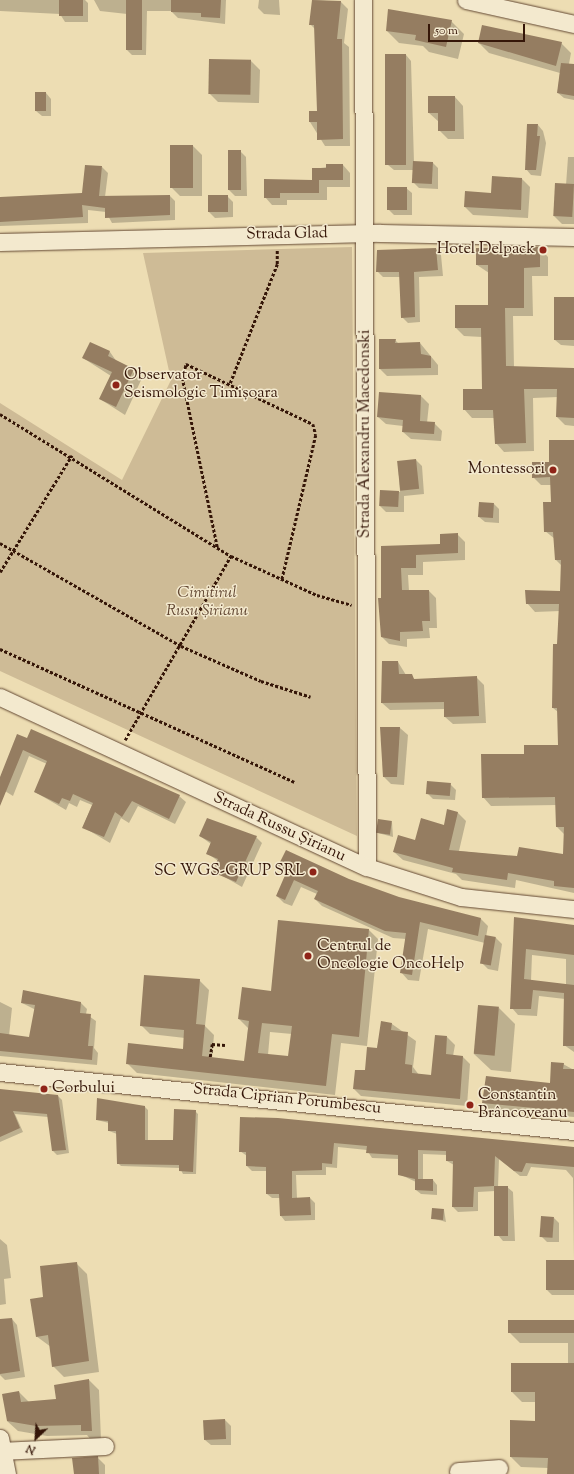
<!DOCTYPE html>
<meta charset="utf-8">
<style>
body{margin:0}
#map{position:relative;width:574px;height:1474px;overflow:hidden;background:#edddb3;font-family:"Sorts Mill Goudy",serif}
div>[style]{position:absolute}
.green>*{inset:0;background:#cebb96}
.shadow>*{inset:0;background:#0003}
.building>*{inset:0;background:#957d61;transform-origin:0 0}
.path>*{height:2.5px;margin-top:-1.25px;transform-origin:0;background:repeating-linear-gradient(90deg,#351608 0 3px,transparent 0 5px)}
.roads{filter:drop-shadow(0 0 1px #634833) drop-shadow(0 0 1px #634833)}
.minor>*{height:17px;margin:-8.5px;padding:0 8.5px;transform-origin:8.5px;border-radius:8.5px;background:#f3e9ce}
.dots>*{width:11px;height:11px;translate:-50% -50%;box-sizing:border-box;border:2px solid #f3e9ce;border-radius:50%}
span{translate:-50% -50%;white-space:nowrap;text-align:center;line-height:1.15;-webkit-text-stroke:3px #f3e9ce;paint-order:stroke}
.street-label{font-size:16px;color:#351608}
.poi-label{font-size:16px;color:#351608}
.right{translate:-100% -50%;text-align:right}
.left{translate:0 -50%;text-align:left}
.park-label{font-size:16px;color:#634833;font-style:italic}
.north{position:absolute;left:16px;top:1418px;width:40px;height:40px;-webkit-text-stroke:3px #f3e9ce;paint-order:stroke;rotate:205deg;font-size:11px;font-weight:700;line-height:16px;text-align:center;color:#351608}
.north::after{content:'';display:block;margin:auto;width:14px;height:18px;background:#351608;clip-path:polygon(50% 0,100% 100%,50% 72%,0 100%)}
.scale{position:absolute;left:428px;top:24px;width:97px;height:18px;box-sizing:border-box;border:2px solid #351608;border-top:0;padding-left:5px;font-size:12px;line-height:14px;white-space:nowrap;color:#351608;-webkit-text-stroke:3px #f3e9ce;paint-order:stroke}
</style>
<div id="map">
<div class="green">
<div style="clip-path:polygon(352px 247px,355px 606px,357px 836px,0 671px,0 403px,122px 480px,171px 380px,143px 253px)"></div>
</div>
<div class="shadow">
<div style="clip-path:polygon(0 0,85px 0,88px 3px,88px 22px,65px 22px,60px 14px,0 11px)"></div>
<div style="clip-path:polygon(94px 0,226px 0,225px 24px,178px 18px,171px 11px,147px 11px,146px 55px,132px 55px,126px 49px,127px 14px,100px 11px)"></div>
<div style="clip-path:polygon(259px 0,279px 0,280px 15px,264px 14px,258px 8px)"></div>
<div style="clip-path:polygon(313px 0,341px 2px,348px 9px,344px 43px,349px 47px,350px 146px,325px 146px,310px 122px,318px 112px,316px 30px,310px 24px)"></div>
<div style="clip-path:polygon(451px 21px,464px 34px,458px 59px,429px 52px,423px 46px,399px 43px,387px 31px)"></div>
<div style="clip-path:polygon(479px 43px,561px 43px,571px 53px,569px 64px,574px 65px,574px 100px,564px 98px,558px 93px,560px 73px,489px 53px)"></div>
<div style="clip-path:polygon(406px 55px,411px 61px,414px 162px,433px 163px,438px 168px,438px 189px,419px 188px,414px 183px,414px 170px,394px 170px,388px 165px)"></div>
<div style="clip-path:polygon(210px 60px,251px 61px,260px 70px,259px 103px,218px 102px,209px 93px)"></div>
<div style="clip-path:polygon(46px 93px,51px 99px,51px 116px,42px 116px,36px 111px)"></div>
<div style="clip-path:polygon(429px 97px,455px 97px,463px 106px,464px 139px,448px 139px,439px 130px,439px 122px,429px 113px)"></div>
<div style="clip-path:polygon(538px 125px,543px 131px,546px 143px,541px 176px,531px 175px,526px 169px)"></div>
<div style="clip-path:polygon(171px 146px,193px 146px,202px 155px,202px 196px,180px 196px,171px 187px)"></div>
<div style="clip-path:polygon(240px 151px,246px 157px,247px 196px,235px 196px,229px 190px)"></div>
<div style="clip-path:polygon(568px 157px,574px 157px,574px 224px,562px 224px,554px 216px,566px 185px)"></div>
<div style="clip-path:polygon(343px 165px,350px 173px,350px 187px,327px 187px,327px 200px,287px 200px,287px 205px,272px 205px,265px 197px,313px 181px,313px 169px)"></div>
<div style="clip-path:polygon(102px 167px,108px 173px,105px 197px,170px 196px,175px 201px,175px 220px,112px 223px,106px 212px,88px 210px,88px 223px,0 226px,0 199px,83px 194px)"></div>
<div style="clip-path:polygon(493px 177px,522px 179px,530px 187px,528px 218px,473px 215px,465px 207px,492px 194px)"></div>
<div style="clip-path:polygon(406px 188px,412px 193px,412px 215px,394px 215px,388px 209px)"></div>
<div style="clip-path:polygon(227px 196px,233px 202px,233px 217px,215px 218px,209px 212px)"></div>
<div style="clip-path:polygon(540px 248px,548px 257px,548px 276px,532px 276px,533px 316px,513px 316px,514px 367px,574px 369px,574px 426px,565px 425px,557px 417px,558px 397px,533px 398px,534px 451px,504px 452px,496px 443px,495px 418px,472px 418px,464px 409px,483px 390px,482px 337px,464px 336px,456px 328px,489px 306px,489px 273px,477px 265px)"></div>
<div style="clip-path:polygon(436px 249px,441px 255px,443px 276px,419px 277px,420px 322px,408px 323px,402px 317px,400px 277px,383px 277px,377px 271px)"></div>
<div style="clip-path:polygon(574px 298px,574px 346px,561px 345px,555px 340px)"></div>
<div style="clip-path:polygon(395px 340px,399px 344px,420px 343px,438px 365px,438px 375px,387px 376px,380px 369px)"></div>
<div style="clip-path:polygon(110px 352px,117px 362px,142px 378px,125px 415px,100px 399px,111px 376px,83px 358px)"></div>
<div style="clip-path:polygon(380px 393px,421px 396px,429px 404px,427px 423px,434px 423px,442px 431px,441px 441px,411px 439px,403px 432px,403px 426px,386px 424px,378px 417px)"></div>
<div style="clip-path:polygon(574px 441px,574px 893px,516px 880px,515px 888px,462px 880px,456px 874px,403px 860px,394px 852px,444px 826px,448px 811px,458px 813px,466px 821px,459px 851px,518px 857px,564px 855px,564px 834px,557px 827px,557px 805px,491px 806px,483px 797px,525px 755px,559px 746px,558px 712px,553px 708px,560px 611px,535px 612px,527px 603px,561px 592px,561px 565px,556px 560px,555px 539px,545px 531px,552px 503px,552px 485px,541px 485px,533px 477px)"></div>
<div style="clip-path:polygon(416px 460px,422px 466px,424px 494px,404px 496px,404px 512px,386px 512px,380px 506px,381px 491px,400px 492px,398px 462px)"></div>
<div style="clip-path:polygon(494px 504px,499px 509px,499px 523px,485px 522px,479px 517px)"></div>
<div style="clip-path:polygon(457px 534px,465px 542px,465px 560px,423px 562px,423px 575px,408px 575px,409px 591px,429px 591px,436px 598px,437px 628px,429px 628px,430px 638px,407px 639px,407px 647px,389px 644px,382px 637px,382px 547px,441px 545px)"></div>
<div style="clip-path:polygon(398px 662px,406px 675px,417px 680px,476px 677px,484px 685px,486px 723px,453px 724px,445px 717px,445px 709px,390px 710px,382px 703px)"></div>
<div style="clip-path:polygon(381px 728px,400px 728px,408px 735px,404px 785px,391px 784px,384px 777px)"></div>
<div style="clip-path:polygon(17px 736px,179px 796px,186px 802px,175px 824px,138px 806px,129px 823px,121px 818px,110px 843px,83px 827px,92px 805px,80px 800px,77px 807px,69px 803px,66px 810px,35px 792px,47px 764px,29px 756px,13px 796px,0 788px)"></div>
<div style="clip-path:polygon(450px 784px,456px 790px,455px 800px,433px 799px,427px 793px)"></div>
<div style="clip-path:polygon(392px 822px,393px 837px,378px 833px)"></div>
<div style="clip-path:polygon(200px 836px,256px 837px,262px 843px,242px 887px,214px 871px,218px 861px,207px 853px,211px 844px)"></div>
<div style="clip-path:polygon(278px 868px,349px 880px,399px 898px,481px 919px,488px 926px,486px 937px,496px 938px,502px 944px,498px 971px,488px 969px,482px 963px,485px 943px,428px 929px,419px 981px,408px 980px,401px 972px,406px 939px,393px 938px,322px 906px,315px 899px,317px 894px,301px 887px,292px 906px,284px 903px,277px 896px,286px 876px)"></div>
<div style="clip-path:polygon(evenodd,515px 918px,574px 926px,574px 1052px,564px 1045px,565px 999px,539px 996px,537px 1016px,518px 1015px,512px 1008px,515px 918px,532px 955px,566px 959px,566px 985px,531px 981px,532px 955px)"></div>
<div style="clip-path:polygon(evenodd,279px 921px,369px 930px,378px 939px,367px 1046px,341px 1043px,335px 1095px,137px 1073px,127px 1063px,184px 1050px,185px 1038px,150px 1034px,141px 1025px,199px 980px,209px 990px,205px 1026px,214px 1035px,212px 1058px,245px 1062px,248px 1028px,239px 1019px,272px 992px,279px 921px,270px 1032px,292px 1034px,289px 1057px,268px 1055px,270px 1032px)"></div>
<div style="clip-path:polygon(0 969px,0 1002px,12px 1008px,9px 1036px,30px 1039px,36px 1010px,22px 1003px,24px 991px,81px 1003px,87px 1009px,86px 1014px,96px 1021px,94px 1048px,98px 1053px,97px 1065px,0 1056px)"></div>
<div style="clip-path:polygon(499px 1008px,515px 1024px,511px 1072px,491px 1070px,474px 1054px)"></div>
<div style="clip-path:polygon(382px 1022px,392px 1024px,416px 1041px,413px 1067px,419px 1075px,432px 1076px,447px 1037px,455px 1045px,453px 1056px,463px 1057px,470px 1064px,467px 1106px,361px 1096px,354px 1089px,377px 1049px)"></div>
<div style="clip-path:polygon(563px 1064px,574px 1070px,574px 1117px,490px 1110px,483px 1103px,487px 1077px,551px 1084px)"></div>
<div style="clip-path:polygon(0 1091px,58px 1096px,62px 1100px,69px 1153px,57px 1155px,53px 1151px,48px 1117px,15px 1114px,23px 1132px,0 1142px)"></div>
<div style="clip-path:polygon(145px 1107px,148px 1110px,148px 1141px,174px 1141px,195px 1111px,198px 1114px,196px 1174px,183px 1174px,180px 1168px,121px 1166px,118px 1163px,117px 1134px,109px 1131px,109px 1123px,97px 1120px)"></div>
<div style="clip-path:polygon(241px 1118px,574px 1148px,574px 1295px,552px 1295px,547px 1290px,574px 1261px,573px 1178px,566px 1170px,531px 1167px,527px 1176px,520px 1176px,499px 1159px,498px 1187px,507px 1187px,513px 1192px,515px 1241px,503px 1241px,498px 1235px,495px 1191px,478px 1192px,478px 1211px,458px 1212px,453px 1207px,454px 1165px,447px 1161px,447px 1155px,423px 1154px,423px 1180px,433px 1180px,437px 1185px,437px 1195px,421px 1194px,416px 1190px,416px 1182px,399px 1174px,399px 1159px,372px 1158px,367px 1150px,338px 1147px,337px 1168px,326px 1167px,326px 1175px,296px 1175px,297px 1198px,310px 1198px,315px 1203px,315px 1220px,285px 1221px,281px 1216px,280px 1198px,272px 1198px,267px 1194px,267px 1171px,252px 1171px,247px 1166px,247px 1156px,240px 1151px)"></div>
<div style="clip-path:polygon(444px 1210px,446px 1222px,432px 1218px)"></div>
<div style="clip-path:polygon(554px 1218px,559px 1223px,559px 1242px,547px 1242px,541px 1236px)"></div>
<div style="clip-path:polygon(0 1239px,7px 1245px,11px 1278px,4px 1279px,6px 1304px,0 1305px)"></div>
<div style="clip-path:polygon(76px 1263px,87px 1274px,99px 1372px,64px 1377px,53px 1366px,51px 1347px,36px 1336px,45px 1298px)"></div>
<div style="clip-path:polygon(12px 1319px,17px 1325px,25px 1377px,5px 1380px,0 1375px,0 1320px)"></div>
<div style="clip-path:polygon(574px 1321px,574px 1474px,548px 1474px,548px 1468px,521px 1467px,511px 1457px,536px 1423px,536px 1402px,522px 1402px,512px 1392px,568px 1364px,568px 1343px,520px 1343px,510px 1333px)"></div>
<div style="clip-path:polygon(89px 1380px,99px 1390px,101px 1440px,92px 1441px,87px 1435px,47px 1436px,18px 1431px,7px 1421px,19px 1392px,29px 1402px,57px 1400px)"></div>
<div style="clip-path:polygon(225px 1420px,231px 1426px,231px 1445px,211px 1445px,205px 1440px)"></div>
<div style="clip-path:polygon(97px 1457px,105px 1465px,105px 1474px,75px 1474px)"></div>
</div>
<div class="building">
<div style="left:59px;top:0;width:24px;height:16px"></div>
<div style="left:126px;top:0;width:16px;height:50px"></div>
<div style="clip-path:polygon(171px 0,221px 0,220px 18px,201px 17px,201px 13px,171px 12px)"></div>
<div style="clip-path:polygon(312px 0,341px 1px,337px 39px,342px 39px,343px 139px,317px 140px,317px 122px,309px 122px,309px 111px,317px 111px,314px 25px,309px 25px)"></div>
<div style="clip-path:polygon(388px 9px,452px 20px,446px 47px,415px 40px,416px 35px,386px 31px)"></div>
<div style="clip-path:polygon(482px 25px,562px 42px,556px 66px,478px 43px)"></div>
<div style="left:385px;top:54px;width:21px;height:111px"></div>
<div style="left:209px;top:59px;width:42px;height:35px;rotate:1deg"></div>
<div style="clip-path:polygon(561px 63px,574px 64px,574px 96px,557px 93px)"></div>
<div style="left:35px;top:92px;width:11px;height:19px"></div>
<div style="clip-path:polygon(428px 96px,455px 96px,455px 131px,438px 131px,438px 113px,428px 113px)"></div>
<div style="clip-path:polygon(527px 124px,538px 124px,537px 136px,540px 136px,536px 170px,525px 170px)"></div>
<div style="left:170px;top:145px;width:23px;height:43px"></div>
<div style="left:241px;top:150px;width:40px;height:13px;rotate:90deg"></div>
<div style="left:413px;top:161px;width:20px;height:22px;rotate:3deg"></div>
<div style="clip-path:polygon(326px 164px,343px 164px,343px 180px,319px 180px,319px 193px,280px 193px,280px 198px,264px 198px,264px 179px,312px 180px,312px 168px,326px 168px)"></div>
<div style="clip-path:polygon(85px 165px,102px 166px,99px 196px,170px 195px,170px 215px,105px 218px,105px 208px,82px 205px,83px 217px,0 222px,0 197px,82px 193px)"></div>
<div style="clip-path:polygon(492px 176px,522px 178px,521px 210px,464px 207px,465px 191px,491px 193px)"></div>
<div style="left:555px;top:183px;width:19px;height:33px;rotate:3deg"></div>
<div style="left:387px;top:187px;width:20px;height:23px"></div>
<div style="left:228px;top:195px;width:17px;height:20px;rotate:90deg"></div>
<div style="clip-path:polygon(540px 247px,540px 267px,524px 268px,524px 308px,505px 308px,506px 366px,574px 368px,574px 418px,556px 417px,557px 389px,524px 389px,526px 443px,495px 444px,493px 410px,463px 410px,463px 389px,482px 389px,481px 328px,455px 328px,455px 305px,488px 305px,488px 265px,476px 265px,476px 248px)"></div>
<div style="clip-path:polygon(436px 248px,438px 270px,414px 272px,415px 317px,401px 318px,399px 272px,376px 272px,377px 250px)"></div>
<div style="left:554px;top:297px;width:20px;height:43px"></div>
<div style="clip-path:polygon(379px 339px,396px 339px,395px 343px,420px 342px,421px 354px,431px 356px,431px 368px,379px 369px)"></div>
<div style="clip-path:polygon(90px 342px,110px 351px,108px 356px,134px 369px,116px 407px,99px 399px,112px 372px,82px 358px)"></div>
<div style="clip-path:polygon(379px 392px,421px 395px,420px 421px,435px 422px,434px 434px,402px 432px,403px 420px,377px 417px)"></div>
<div style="clip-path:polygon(549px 440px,574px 440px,574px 888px,554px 886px,554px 881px,508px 873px,507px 880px,452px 872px,453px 868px,393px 852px,398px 835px,415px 840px,421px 818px,444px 825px,447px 809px,458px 812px,449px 850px,517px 856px,519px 847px,563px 854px,564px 827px,556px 827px,555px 797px,482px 798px,481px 754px,524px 754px,524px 745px,558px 745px,557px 708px,552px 708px,553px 644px,557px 644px,559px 604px,526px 604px,525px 590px,560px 591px,561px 560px,555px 560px,553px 532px,544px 532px,543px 502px,551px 502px,550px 477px,532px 478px,532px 462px,549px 462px)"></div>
<div style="left:416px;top:459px;width:30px;height:19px;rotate:84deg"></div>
<div style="left:380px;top:490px;width:19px;height:16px;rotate:3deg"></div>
<div style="left:479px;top:502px;width:15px;height:15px;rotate:4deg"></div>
<div style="clip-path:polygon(458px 533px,458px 553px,416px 555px,416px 568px,401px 568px,402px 590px,429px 590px,430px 621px,422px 621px,423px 631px,400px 632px,400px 641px,381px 637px,378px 598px,381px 598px,381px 546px,440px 544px,440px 534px)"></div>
<div style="clip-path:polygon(382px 661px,398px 661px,399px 674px,412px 674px,414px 679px,477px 676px,479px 716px,444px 717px,444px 702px,381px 703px)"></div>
<div style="clip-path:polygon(380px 727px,400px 727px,397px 777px,383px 777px)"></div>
<div style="clip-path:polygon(31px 729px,180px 795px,169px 819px,132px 801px,122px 817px,115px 812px,104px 837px,82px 828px,93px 803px,73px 794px,70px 801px,62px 798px,59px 804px,34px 792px,47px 761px,23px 750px,0 806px,0 777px,17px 734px,27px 738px)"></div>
<div style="left:427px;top:781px;width:24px;height:13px;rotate:5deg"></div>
<div style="clip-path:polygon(207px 818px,257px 836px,236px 882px,212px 872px,218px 859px,206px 854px,211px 842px,199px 836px)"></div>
<div style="left:378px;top:819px;width:14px;height:14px;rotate:8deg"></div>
<div style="clip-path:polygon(286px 850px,349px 879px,399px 897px,481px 918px,478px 936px,420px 922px,412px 975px,400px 973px,406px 933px,385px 931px,314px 899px,318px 891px,294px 880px,285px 900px,276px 896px,286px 873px,277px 868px)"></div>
<div style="clip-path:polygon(514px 917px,574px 925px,574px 955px,526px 949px,524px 979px,574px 985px,574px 1046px,563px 1046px,564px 993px,533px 990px,531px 1009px,510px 1009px)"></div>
<div style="clip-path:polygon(evenodd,278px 920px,369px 929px,359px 1037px,332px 1034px,326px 1086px,126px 1064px,128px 1043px,183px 1049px,184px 1030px,140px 1026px,144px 975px,200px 979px,196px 1024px,205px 1025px,202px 1056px,244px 1061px,249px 1021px,238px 1019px,242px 987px,271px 991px,278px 920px,262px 1023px,292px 1026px,288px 1056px,258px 1053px,262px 1023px)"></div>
<div style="left:485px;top:935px;width:11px;height:29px;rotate:10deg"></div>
<div style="clip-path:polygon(23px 990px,81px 1002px,80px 1013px,91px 1014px,88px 1046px,93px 1046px,92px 1060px,0 1051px,0 1033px,29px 1037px,35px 1005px,21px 1003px)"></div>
<div style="left:478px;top:1005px;width:21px;height:49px;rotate:5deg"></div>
<div style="clip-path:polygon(381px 1021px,392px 1023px,391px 1030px,408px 1032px,405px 1064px,412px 1065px,412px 1073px,431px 1075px,435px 1035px,447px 1036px,446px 1054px,463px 1056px,460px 1099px,353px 1089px,355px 1070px,365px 1070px,367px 1047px,377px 1048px)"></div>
<div style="clip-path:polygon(551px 1062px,564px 1063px,563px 1069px,574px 1069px,574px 1112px,482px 1103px,486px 1076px,550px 1083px)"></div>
<div style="clip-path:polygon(0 1089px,58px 1095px,66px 1150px,52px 1151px,47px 1114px,13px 1111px,20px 1128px,0 1137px)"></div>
<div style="clip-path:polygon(97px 1098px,145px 1106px,145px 1140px,173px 1140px,174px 1109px,196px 1110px,193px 1172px,179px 1171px,179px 1165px,117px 1164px,116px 1131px,108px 1131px,108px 1121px,96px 1120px)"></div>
<div style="clip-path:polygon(240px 1117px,278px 1118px,574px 1147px,574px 1167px,526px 1163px,522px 1172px,514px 1171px,495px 1156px,494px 1186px,474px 1187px,473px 1207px,452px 1207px,453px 1161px,446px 1161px,446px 1151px,418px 1150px,418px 1179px,433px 1179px,433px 1191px,415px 1190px,415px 1179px,398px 1175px,398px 1155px,366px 1153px,367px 1146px,334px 1143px,332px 1164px,322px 1163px,322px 1170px,292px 1171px,292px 1198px,310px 1197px,311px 1215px,280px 1216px,279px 1194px,266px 1194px,266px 1167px,246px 1166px,246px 1152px,239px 1152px)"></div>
<div style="left:494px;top:1186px;width:14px;height:50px"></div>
<div style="left:432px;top:1208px;width:12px;height:11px;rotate:5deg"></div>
<div style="left:541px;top:1216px;width:13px;height:21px;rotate:4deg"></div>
<div style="left:574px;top:1260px;width:30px;height:28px;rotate:90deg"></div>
<div style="clip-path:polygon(77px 1262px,89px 1361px,52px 1367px,48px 1335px,36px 1337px,30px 1299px,43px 1297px,40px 1266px)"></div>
<div style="clip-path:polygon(12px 1318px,20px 1371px,0 1374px,0 1319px)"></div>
<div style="left:508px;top:1320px;width:66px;height:13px"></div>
<div style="clip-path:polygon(511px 1363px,574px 1363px,574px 1474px,547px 1474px,548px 1458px,510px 1457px,510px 1420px,535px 1421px,535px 1392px,511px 1392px)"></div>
<div style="clip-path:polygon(89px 1379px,92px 1431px,81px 1431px,81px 1425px,36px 1426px,7px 1421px,2px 1394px,19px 1391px,21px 1402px,56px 1399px,54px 1385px)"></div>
<div style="left:225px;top:1419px;width:20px;height:22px;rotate:87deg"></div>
<div style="clip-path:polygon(98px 1456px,99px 1474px,74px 1474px,72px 1458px)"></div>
</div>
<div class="path">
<div style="left:230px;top:383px;width:128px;rotate:-68.4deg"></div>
<div style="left:277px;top:264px;width:14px;rotate:-90deg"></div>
<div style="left:0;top:414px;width:271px;rotate:31.6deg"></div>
<div style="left:231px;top:556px;width:94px;rotate:24.4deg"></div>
<div style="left:317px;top:595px;width:36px;rotate:16deg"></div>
<div style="left:0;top:543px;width:208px;rotate:29.6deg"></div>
<div style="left:181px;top:646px;width:87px;rotate:23.6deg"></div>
<div style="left:261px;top:681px;width:52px;rotate:17.7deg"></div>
<div style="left:217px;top:547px;width:173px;rotate:-101.7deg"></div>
<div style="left:182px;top:378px;width:15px;rotate:-74deg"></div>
<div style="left:186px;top:364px;width:140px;rotate:25.3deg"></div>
<div style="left:313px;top:424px;width:11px;rotate:75deg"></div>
<div style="left:316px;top:435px;width:149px;rotate:103.2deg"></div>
<div style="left:0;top:572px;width:137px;rotate:-58.4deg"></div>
<div style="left:0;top:649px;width:323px;rotate:24.3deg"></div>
<div style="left:125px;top:740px;width:212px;rotate:-60.1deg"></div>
<div style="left:210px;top:1057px;width:13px;rotate:-81deg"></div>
<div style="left:212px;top:1044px;width:13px;rotate:4deg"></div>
</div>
<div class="roads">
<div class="minor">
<div style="left:363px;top:0;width:867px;rotate:89.74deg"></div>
<div style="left:466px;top:0;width:111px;rotate:12.5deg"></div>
<div style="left:0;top:242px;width:380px;rotate:-1.4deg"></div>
<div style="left:380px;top:233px;width:194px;rotate:1.2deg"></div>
<div style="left:0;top:697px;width:404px;rotate:24.9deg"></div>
<div style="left:367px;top:867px;width:99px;rotate:17.7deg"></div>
<div style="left:461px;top:897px;width:114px;rotate:6.1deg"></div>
<div style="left:0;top:1072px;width:577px;rotate:5.87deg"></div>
<div style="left:0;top:1438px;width:37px;rotate:79deg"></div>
<div style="left:0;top:1451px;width:105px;rotate:-2.7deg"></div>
<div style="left:458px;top:1471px;width:41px;rotate:-4.2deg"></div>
</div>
</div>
<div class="dots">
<div style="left:543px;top:250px;background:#8f2418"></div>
<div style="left:116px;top:385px;background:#8f2418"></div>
<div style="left:553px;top:470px;background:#8f2418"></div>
<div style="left:313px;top:872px;background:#8f2418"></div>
<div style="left:308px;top:956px;background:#8f2418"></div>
<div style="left:44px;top:1089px;background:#8f2418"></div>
<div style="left:470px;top:1105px;background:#8f2418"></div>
</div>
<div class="street-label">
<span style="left:287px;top:235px;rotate:-1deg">Strada Glad</span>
<span style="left:366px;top:434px;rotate:-90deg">Strada Alexandru Macedonski</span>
<span style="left:279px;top:828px;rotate:25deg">Strada Russu Șirianu</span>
<span style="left:287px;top:1100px;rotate:6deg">Strada Ciprian Porumbescu</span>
</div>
<div class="poi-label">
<span class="right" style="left:535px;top:250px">Hotel Delpack</span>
<span class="left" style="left:124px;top:385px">Observator<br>Seismologic Timișoara</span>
<span class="right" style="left:545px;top:470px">Montessori</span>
<span class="right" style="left:305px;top:872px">SC WGS-GRUP SRL</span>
<span class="left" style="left:317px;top:956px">Centrul de<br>Oncologie OncoHelp</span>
<span class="left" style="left:52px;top:1089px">Corbului</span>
<span class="left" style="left:478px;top:1105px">Constantin<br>Brâncoveanu</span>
</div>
<div class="park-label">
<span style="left:207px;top:603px">Cimitirul<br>Rusu Șirianu</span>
</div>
<div class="north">N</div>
<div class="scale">50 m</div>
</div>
